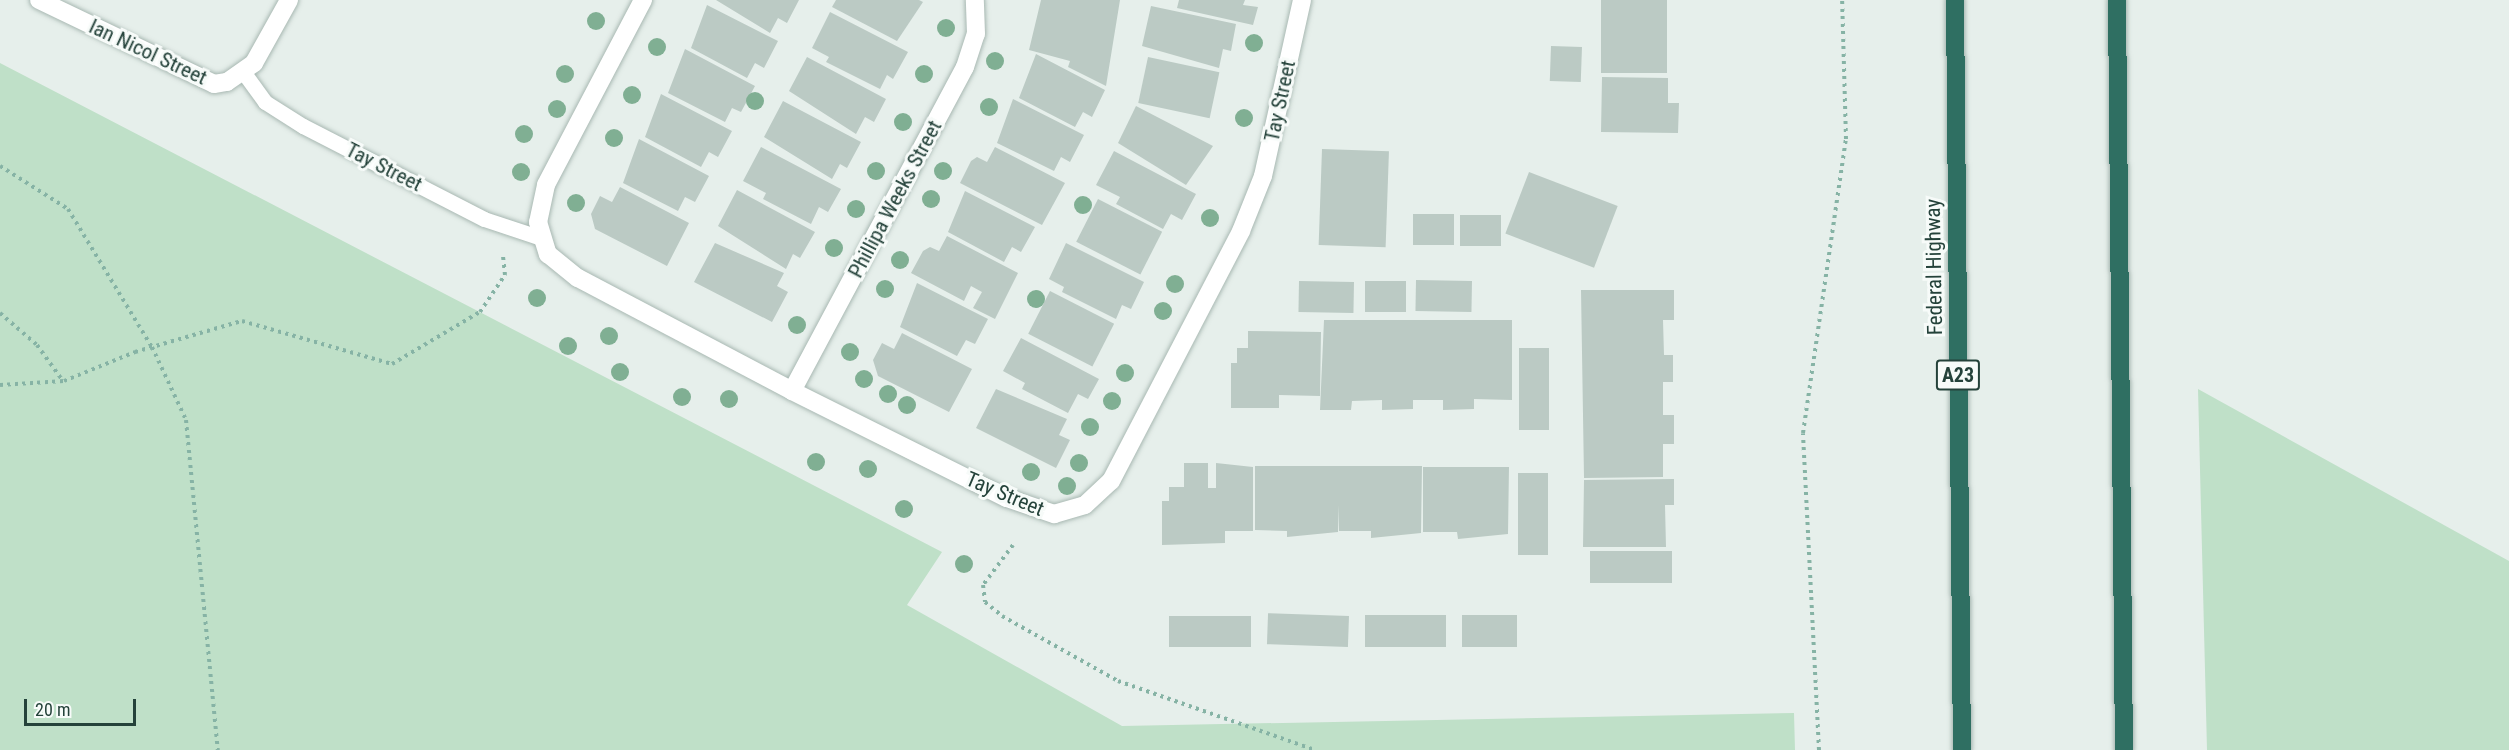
<!DOCTYPE html>
<style>
body{margin:0}
#map{position:relative;width:2509px;height:750px;overflow:hidden;background:#e6efeb;font-family:"Roboto Condensed",sans-serif}
div>[style]{position:absolute}
.green>*{inset:0;background:#bfe0c8}
.building>*{inset:0;background:#bbcac4;transform-origin:0 0}
.path>*{height:4px;margin-top:-2px;transform-origin:0;background:repeating-linear-gradient(90deg,#86b3a5 0 3px,transparent 0 7.5px)}
.roads{filter:drop-shadow(0 0 2px #a8b8b2) drop-shadow(0 0 2px #a8b8b2)}
.lane>*{height:15px;margin:-7.5px;padding:0 7.5px;transform-origin:7.5px;border-radius:7.5px;background:#fff}
.street>*{height:18px;margin:-9px;padding:0 9px;transform-origin:9px;border-radius:9px;background:#fff}
.highway>*{height:18px;margin:-9px;padding:0 9px;transform-origin:9px;border-radius:9px;background:#2f6f62}
.trees>*{width:18px;height:18px;margin:-9px;border-radius:50%;background:#80af93}
span{translate:-50% -50%;white-space:nowrap;text-align:center;line-height:1.15;-webkit-text-stroke:6px #f7fbf9;paint-order:stroke}
.shield-label span{padding:2px 4px;background:#f7fbf9;border:2px solid;border-radius:4px;-webkit-text-stroke-width:0}
.shield-label{font-size:20px;color:#24423a;font-weight:700}
.street-label{font-size:21px;color:#24423a}
.scale{position:absolute;left:24px;top:699px;width:112px;height:27px;box-sizing:border-box;border:3px solid #24423a;border-top:0;padding-left:8px;font-size:18px;line-height:21px;white-space:nowrap;color:#24423a;-webkit-text-stroke:4px #f7fbf9;paint-order:stroke}
</style>
<div id="map">
<div class="green">
<div style="clip-path:polygon(0 63px,942px 552px,907px 605px,1122px 726px,1794px 713px,1795px 750px,0 750px)"></div>
<div style="clip-path:polygon(2198px 389px,2509px 561px,2509px 750px,2207px 750px)"></div>
</div>
<div class="building">
<div style="clip-path:polygon(716px 0,799px 0,787px 23px,778px 18px,770px 33px)"></div>
<div style="clip-path:polygon(836px 0,919px 0,923px 2px,897px 41px,832px 7px)"></div>
<div style="clip-path:polygon(1041px 0,1120px 0,1106px 86px,1068px 67px,1070px 61px,1029px 50px)"></div>
<div style="clip-path:polygon(1179px 0,1245px 0,1243px 5px,1258px 7px,1253px 25px,1177px 8px)"></div>
<div style="left:1601px;top:0;width:66px;height:73px"></div>
<div style="clip-path:polygon(707px 5px,778px 41px,764px 68px,755px 63px,747px 78px,691px 48px)"></div>
<div style="clip-path:polygon(1151px 6px,1236px 24px,1231px 51px,1223px 49px,1219px 68px,1142px 46px)"></div>
<div style="clip-path:polygon(830px 12px,908px 52px,893px 79px,887px 75px,880px 89px,826px 62px,829px 57px,812px 48px)"></div>
<div style="left:1551px;top:46px;width:31px;height:35px;rotate:2deg"></div>
<div style="clip-path:polygon(685px 49px,755px 86px,741px 112px,732px 108px,725px 122px,668px 93px)"></div>
<div style="clip-path:polygon(1036px 54px,1105px 90px,1092px 117px,1083px 112px,1075px 127px,1019px 98px)"></div>
<div style="clip-path:polygon(807px 57px,886px 99px,874px 122px,865px 117px,856px 134px,789px 91px)"></div>
<div style="left:1148px;top:57px;width:73px;height:47px;rotate:12deg"></div>
<div style="clip-path:polygon(1602px 77px,1668px 78px,1668px 103px,1679px 103px,1678px 133px,1601px 132px)"></div>
<div style="clip-path:polygon(661px 94px,732px 131px,718px 157px,709px 152px,701px 167px,645px 137px)"></div>
<div style="clip-path:polygon(1013px 99px,1084px 135px,1070px 162px,1061px 157px,1054px 171px,997px 143px)"></div>
<div style="clip-path:polygon(783px 101px,861px 142px,847px 168px,840px 164px,832px 179px,764px 137px)"></div>
<div style="clip-path:polygon(1136px 106px,1213px 146px,1186px 185px,1118px 143px)"></div>
<div style="clip-path:polygon(639px 139px,709px 176px,695px 202px,685px 197px,678px 211px,623px 183px)"></div>
<div style="clip-path:polygon(761px 147px,841px 189px,828px 212px,819px 207px,811px 224px,763px 199px,766px 193px,743px 181px)"></div>
<div style="clip-path:polygon(995px 147px,1065px 183px,1042px 225px,960px 183px,971px 161px,977px 157px,987px 162px)"></div>
<div style="left:1322px;top:149px;width:67px;height:96px;rotate:2deg"></div>
<div style="clip-path:polygon(1114px 151px,1196px 194px,1182px 220px,1171px 214px,1163px 229px,1116px 204px,1120px 197px,1096px 185px)"></div>
<div style="left:1529px;top:172px;width:95px;height:66px;rotate:21deg"></div>
<div style="clip-path:polygon(620px 187px,689px 223px,667px 266px,595px 229px,591px 214px,600px 196px,612px 202px)"></div>
<div style="clip-path:polygon(737px 190px,815px 232px,800px 258px,793px 254px,786px 269px,718px 226px)"></div>
<div style="clip-path:polygon(965px 191px,1035px 227px,1021px 252px,1012px 247px,1004px 262px,948px 232px)"></div>
<div style="left:1098px;top:199px;width:72px;height:48px;rotate:27deg"></div>
<div style="left:1413px;top:214px;width:41px;height:31px"></div>
<div style="left:1460px;top:215px;width:41px;height:31px"></div>
<div style="clip-path:polygon(947px 236px,1018px 273px,995px 319px,973px 308px,982px 292px,971px 286px,964px 301px,911px 273px,923px 251px,930px 247px,939px 251px)"></div>
<div style="clip-path:polygon(715px 243px,784px 273px,777px 286px,788px 292px,772px 322px,694px 282px)"></div>
<div style="clip-path:polygon(1066px 243px,1144px 282px,1131px 309px,1122px 305px,1116px 319px,1062px 292px,1064px 287px,1049px 279px)"></div>
<div style="left:1416px;top:280px;width:56px;height:31px;rotate:1deg"></div>
<div style="left:1299px;top:281px;width:55px;height:31px;rotate:1deg"></div>
<div style="left:1365px;top:281px;width:41px;height:31px"></div>
<div style="clip-path:polygon(917px 283px,988px 319px,975px 344px,966px 340px,957px 356px,900px 327px)"></div>
<div style="clip-path:polygon(1581px 290px,1674px 290px,1674px 320px,1663px 320px,1664px 355px,1673px 355px,1673px 382px,1663px 382px,1663px 415px,1674px 415px,1674px 444px,1663px 444px,1663px 477px,1584px 478px)"></div>
<div style="left:1050px;top:291px;width:72px;height:48px;rotate:27deg"></div>
<div style="clip-path:polygon(1324px 320px,1512px 320px,1512px 400px,1474px 399px,1474px 409px,1443px 410px,1443px 400px,1413px 400px,1413px 409px,1382px 410px,1382px 400px,1352px 401px,1351px 410px,1320px 410px)"></div>
<div style="clip-path:polygon(1248px 331px,1321px 332px,1320px 396px,1279px 395px,1279px 408px,1231px 408px,1231px 363px,1237px 363px,1237px 348px,1248px 348px)"></div>
<div style="clip-path:polygon(902px 333px,972px 369px,949px 412px,878px 376px,873px 360px,882px 343px,894px 349px)"></div>
<div style="clip-path:polygon(1021px 338px,1099px 379px,1088px 399px,1078px 394px,1068px 413px,1022px 389px,1025px 383px,1003px 371px)"></div>
<div style="left:1519px;top:348px;width:30px;height:82px"></div>
<div style="clip-path:polygon(996px 389px,1067px 419px,1059px 435px,1070px 440px,1056px 468px,976px 428px)"></div>
<div style="clip-path:polygon(1184px 463px,1208px 463px,1208px 488px,1216px 488px,1216px 463px,1253px 467px,1253px 531px,1225px 531px,1225px 543px,1162px 545px,1162px 501px,1169px 501px,1169px 487px,1184px 487px)"></div>
<div style="clip-path:polygon(1255px 466px,1422px 466px,1421px 533px,1371px 538px,1371px 531px,1339px 531px,1339px 505px,1338px 532px,1287px 537px,1287px 531px,1255px 530px)"></div>
<div style="clip-path:polygon(1423px 467px,1509px 467px,1508px 534px,1458px 539px,1457px 532px,1423px 532px)"></div>
<div style="left:1518px;top:473px;width:30px;height:82px"></div>
<div style="clip-path:polygon(1674px 479px,1674px 505px,1665px 505px,1666px 547px,1583px 547px,1584px 480px)"></div>
<div style="left:1590px;top:551px;width:82px;height:32px"></div>
<div style="left:1365px;top:615px;width:81px;height:32px"></div>
<div style="left:1517px;top:615px;width:32px;height:55px;rotate:90deg"></div>
<div style="left:1169px;top:616px;width:82px;height:31px"></div>
<div style="left:1349px;top:616px;width:31px;height:81px;rotate:92deg"></div>
</div>
<div class="path">
<div style="left:0;top:166px;width:80px;rotate:32.3deg"></div>
<div style="left:68px;top:209px;width:162px;rotate:58.7deg"></div>
<div style="left:152px;top:347px;width:81px;rotate:65deg"></div>
<div style="left:186px;top:420px;width:332px;rotate:84.5deg"></div>
<div style="left:0;top:313px;width:49px;rotate:40.9deg"></div>
<div style="left:37px;top:345px;width:44px;rotate:54.2deg"></div>
<div style="left:0;top:385px;width:64px;rotate:-3.6deg"></div>
<div style="left:64px;top:381px;width:77px;rotate:-22.2deg"></div>
<div style="left:135px;top:352px;width:111px;rotate:-16.2deg"></div>
<div style="left:242px;top:321px;width:156px;rotate:16deg"></div>
<div style="left:392px;top:364px;width:102px;rotate:-30.6deg"></div>
<div style="left:480px;top:312px;width:45px;rotate:-56deg"></div>
<div style="left:505px;top:275px;width:20px;rotate:-96deg"></div>
<div style="left:1013px;top:545px;width:50px;rotate:126.9deg"></div>
<div style="left:983px;top:585px;width:17px;rotate:83deg"></div>
<div style="left:985px;top:602px;width:22px;rotate:39deg"></div>
<div style="left:1002px;top:616px;width:133px;rotate:29.3deg"></div>
<div style="left:1118px;top:681px;width:209px;rotate:19.3deg"></div>
<div style="left:1819px;top:750px;width:317px;rotate:-92.9deg"></div>
<div style="left:1803px;top:433px;width:297px;rotate:-81.7deg"></div>
<div style="left:1846px;top:139px;width:139px;rotate:-91.6deg"></div>
</div>
<div class="roads">
<div class="lane">
<div style="left:244px;top:73px;width:36px;rotate:54deg"></div>
<div style="left:265px;top:102px;width:45px;rotate:32.3deg"></div>
<div style="left:303px;top:126px;width:203px;rotate:27.2deg"></div>
<div style="left:484px;top:219px;width:60px;rotate:18.4deg"></div>
</div>
<div class="street">
<div style="left:39px;top:0;width:194px;rotate:25.6deg"></div>
<div style="left:214px;top:84px;width:13px;rotate:-9deg"></div>
<div style="left:227px;top:82px;width:33px;rotate:-35deg"></div>
<div style="left:254px;top:63px;width:72px;rotate:-60.9deg"></div>
<div style="left:643px;top:0;width:209px;rotate:117.7deg"></div>
<div style="left:546px;top:185px;width:38px;rotate:102deg"></div>
<div style="left:538px;top:222px;width:34px;rotate:73deg"></div>
<div style="left:548px;top:254px;width:38px;rotate:39deg"></div>
<div style="left:578px;top:278px;width:242px;rotate:27.8deg"></div>
<div style="left:792px;top:391px;width:240px;rotate:26.5deg"></div>
<div style="left:1007px;top:498px;width:50px;rotate:18.8deg"></div>
<div style="left:1054px;top:514px;width:32px;rotate:-16deg"></div>
<div style="left:1085px;top:505px;width:35px;rotate:-43deg"></div>
<div style="left:1111px;top:481px;width:282px;rotate:-62.5deg"></div>
<div style="left:1241px;top:231px;width:59px;rotate:-68.2deg"></div>
<div style="left:1263px;top:176px;width:180px;rotate:-77.5deg"></div>
<div style="left:792px;top:391px;width:367px;rotate:-61.9deg"></div>
<div style="left:965px;top:67px;width:35px;rotate:-72deg"></div>
<div style="left:976px;top:34px;width:34px;rotate:-92deg"></div>
</div>
<div class="highway">
<div style="left:1955px;top:0;width:750px;rotate:89.47deg"></div>
<div style="left:2117px;top:0;width:750px;rotate:89.47deg"></div>
</div>
</div>
<div class="trees">
<div style="left:596px;top:21px"></div>
<div style="left:946px;top:28px"></div>
<div style="left:1254px;top:43px"></div>
<div style="left:657px;top:47px"></div>
<div style="left:995px;top:61px"></div>
<div style="left:565px;top:74px"></div>
<div style="left:924px;top:74px"></div>
<div style="left:632px;top:95px"></div>
<div style="left:755px;top:101px"></div>
<div style="left:989px;top:107px"></div>
<div style="left:557px;top:109px"></div>
<div style="left:1244px;top:118px"></div>
<div style="left:903px;top:122px"></div>
<div style="left:524px;top:134px"></div>
<div style="left:614px;top:138px"></div>
<div style="left:876px;top:171px"></div>
<div style="left:943px;top:171px"></div>
<div style="left:521px;top:172px"></div>
<div style="left:931px;top:199px"></div>
<div style="left:576px;top:203px"></div>
<div style="left:1083px;top:205px"></div>
<div style="left:856px;top:209px"></div>
<div style="left:1210px;top:218px"></div>
<div style="left:834px;top:248px"></div>
<div style="left:900px;top:260px"></div>
<div style="left:1175px;top:284px"></div>
<div style="left:885px;top:289px"></div>
<div style="left:537px;top:298px"></div>
<div style="left:1036px;top:299px"></div>
<div style="left:1163px;top:311px"></div>
<div style="left:797px;top:325px"></div>
<div style="left:609px;top:336px"></div>
<div style="left:568px;top:346px"></div>
<div style="left:850px;top:352px"></div>
<div style="left:620px;top:372px"></div>
<div style="left:1125px;top:373px"></div>
<div style="left:864px;top:379px"></div>
<div style="left:888px;top:394px"></div>
<div style="left:682px;top:397px"></div>
<div style="left:729px;top:399px"></div>
<div style="left:1112px;top:401px"></div>
<div style="left:907px;top:405px"></div>
<div style="left:1090px;top:427px"></div>
<div style="left:816px;top:462px"></div>
<div style="left:1079px;top:463px"></div>
<div style="left:868px;top:469px"></div>
<div style="left:1031px;top:472px"></div>
<div style="left:1067px;top:486px"></div>
<div style="left:904px;top:509px"></div>
<div style="left:964px;top:564px"></div>
</div>
<div class="shield-label">
<span style="left:1958px;top:375px">A23</span>
</div>
<div class="street-label">
<span style="left:148px;top:52px;rotate:25deg">Ian Nicol Street</span>
<span style="left:1280px;top:101px;rotate:-78deg">Tay Street</span>
<span style="left:384px;top:167px;rotate:27deg">Tay Street</span>
<span style="left:895px;top:199px;rotate:-62deg">Phillipa Weeks Street</span>
<span style="left:1934px;top:267px;rotate:-91deg">Federal Highway</span>
<span style="left:1005px;top:494px;rotate:23deg">Tay Street</span>
</div>
<div class="scale">20 m</div>
</div>
